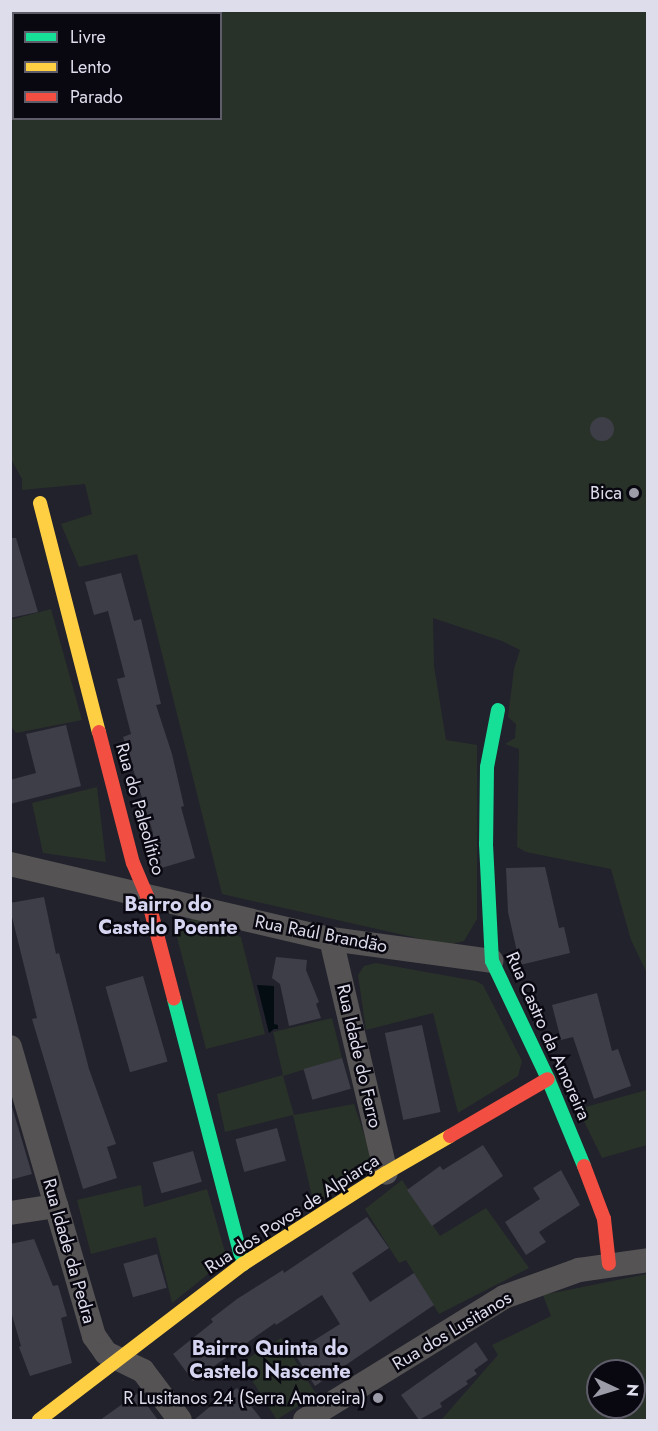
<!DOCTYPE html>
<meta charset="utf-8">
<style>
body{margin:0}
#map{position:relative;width:658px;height:1431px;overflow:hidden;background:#22222c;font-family:Jost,sans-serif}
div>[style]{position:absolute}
.green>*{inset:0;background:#293229;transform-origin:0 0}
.water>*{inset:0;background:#030d12}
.building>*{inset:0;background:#3e3e48;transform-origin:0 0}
.round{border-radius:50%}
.street>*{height:24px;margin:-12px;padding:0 12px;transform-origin:12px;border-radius:12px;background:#555353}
.fast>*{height:14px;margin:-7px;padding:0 7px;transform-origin:7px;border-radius:7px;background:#16e098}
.slow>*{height:14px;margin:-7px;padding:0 7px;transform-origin:7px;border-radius:7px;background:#ffcf43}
.jam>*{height:14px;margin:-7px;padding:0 7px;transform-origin:7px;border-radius:7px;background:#f24e42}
.dots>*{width:16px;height:16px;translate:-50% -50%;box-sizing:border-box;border:3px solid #090811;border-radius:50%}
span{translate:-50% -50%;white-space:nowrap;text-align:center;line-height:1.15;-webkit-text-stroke:5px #090811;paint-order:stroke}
.poi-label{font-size:18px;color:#deddec}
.right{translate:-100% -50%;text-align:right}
.street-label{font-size:18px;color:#deddec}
.neighbourhood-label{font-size:20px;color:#d6d5f1;font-weight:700}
.frame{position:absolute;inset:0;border:12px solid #deddec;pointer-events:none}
.legend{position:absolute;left:12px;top:12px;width:210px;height:108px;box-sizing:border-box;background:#090811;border:2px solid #5e5d69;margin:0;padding:8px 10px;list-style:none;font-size:18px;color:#deddec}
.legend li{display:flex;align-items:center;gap:12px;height:30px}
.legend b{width:30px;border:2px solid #5e5d69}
.north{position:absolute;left:586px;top:1359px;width:60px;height:60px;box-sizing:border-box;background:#090811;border:2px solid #5e5d69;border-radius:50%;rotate:94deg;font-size:16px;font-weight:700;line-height:24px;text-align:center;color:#deddec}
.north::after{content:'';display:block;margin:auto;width:21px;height:27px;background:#9c9ca9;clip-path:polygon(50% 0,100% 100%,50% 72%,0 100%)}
</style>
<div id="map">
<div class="green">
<div style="clip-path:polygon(evenodd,10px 11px,647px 11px,647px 973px,631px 940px,611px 869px,526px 852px,517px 847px,519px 749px,505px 744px,515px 738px,516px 724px,508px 717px,514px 669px,520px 650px,502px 641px,433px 618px,434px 666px,446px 740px,477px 745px,477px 919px,464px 941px,448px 945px,222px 894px,137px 554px,79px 567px,61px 524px,92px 514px,85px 484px,22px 490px,22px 479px,11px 459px,10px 11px,14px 14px,220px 14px,220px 118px,14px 118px,14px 14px)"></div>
<div style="clip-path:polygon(51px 609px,82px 720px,16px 733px,10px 725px,10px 620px)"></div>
<div style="clip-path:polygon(97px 787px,106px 862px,43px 853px,32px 803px)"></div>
<div style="clip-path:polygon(194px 918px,241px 937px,265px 1034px,206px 1049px,176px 933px,181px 924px)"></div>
<div style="clip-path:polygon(376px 963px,476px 981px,483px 985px,522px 1061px,518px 1076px,458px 1113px,433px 1013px,366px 1030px,358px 975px,364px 966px)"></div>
<div style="clip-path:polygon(332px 1018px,342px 1058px,283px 1076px,294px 1115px,354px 1104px,371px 1155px,368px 1168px,314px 1205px,293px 1115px,225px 1132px,217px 1094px,283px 1075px,273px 1032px)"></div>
<div style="clip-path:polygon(647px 1090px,647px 1145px,602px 1158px,578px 1109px)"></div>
<div style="clip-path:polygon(402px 1180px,440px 1236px,486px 1208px,529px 1268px,439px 1314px,406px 1260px,399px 1263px,365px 1209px)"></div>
<div style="clip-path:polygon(141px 1185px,144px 1207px,207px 1189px,227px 1259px,172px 1303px,156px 1237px,91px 1254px,77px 1200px)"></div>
<div style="clip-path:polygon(evenodd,647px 1274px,647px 1420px,441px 1420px,498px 1355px,492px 1345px,551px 1316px,543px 1295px,647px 1274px,598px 1371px,634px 1371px,634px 1407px,598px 1407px,598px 1371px)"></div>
<div style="left:281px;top:1338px;width:67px;height:47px;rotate:58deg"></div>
</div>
<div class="water">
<div style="clip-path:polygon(257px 985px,274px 986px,274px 1024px,278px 1025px,278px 1029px,274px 1029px,269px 1033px)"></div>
</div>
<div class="building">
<div class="round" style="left:590px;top:417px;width:24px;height:24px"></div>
<div style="clip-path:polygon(10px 538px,16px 538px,38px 612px,10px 618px)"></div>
<div style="clip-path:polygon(121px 573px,134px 621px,141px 619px,161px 704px,156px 705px,172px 754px,184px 806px,181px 807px,195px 858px,158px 869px,149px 834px,153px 833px,123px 737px,131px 734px,117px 679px,125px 677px,108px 611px,94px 615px,85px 582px)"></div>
<div style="clip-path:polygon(66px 725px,81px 786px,10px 804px,10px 780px,36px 773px,26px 734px)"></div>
<div style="clip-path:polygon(545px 867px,559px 928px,564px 927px,570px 953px,520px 965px,508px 912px,506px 868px)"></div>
<div style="clip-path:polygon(44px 897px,56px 954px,59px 953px,89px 1069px,116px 1144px,107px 1147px,117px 1178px,83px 1189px,32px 1019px,37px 1018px,10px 909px,10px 903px)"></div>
<div style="clip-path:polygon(276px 957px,307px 960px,306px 970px,319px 1002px,316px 1004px,321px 1018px,289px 1026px,280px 984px,272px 978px)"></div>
<div style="left:143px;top:976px;width:89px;height:39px;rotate:74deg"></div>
<div style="clip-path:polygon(597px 993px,612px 1051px,618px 1049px,631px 1086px,594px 1099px,573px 1037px,561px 1040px,552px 1005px)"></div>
<div style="left:422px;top:1025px;width:89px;height:38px;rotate:78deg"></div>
<div style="left:342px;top:1058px;width:32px;height:40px;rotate:74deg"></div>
<div style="clip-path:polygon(10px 1100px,32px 1174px,10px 1180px)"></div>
<div style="left:277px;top:1128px;width:34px;height:43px;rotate:75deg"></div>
<div style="clip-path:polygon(483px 1145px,503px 1176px,432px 1226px,407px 1190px,440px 1166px,443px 1170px)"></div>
<div style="left:193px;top:1151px;width:32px;height:42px;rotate:74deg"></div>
<div style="clip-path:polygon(561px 1170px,580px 1205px,539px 1232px,546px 1242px,526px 1255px,505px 1222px,540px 1199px,533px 1188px)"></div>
<div style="clip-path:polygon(367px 1217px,389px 1248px,352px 1273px,370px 1302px,414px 1273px,434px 1305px,315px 1386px,294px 1353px,340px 1324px,322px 1295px,276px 1325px,275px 1323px,193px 1381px,173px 1354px,213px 1322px,211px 1319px,237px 1299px,283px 1270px,284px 1273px)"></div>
<div style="clip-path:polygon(34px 1239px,53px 1286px,58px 1285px,67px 1316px,61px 1318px,72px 1363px,30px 1376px,19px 1347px,21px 1346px,10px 1308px,10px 1244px)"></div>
<div style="left:157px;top:1254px;width:35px;height:35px;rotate:74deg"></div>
<div style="clip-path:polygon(476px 1342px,488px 1360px,474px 1370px,477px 1374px,466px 1381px,468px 1384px,440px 1403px,442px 1407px,419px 1420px,401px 1395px)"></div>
<div style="clip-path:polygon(237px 1388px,262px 1420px,194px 1420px,212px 1405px)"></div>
<div style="clip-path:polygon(138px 1393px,158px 1420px,100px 1420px)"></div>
</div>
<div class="street">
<div style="left:10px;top:864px;width:330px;rotate:13.2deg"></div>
<div style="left:331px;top:939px;width:162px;rotate:7.8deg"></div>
<div style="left:331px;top:939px;width:240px;rotate:76.8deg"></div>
<div style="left:10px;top:1047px;width:301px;rotate:73.8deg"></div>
<div style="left:94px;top:1336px;width:21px;rotate:55deg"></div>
<div style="left:106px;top:1353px;width:41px;rotate:25.9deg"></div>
<div style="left:143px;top:1371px;width:61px;rotate:52.9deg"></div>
<div style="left:10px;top:1213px;width:47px;rotate:-8.7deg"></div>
<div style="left:305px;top:1420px;width:234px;rotate:-31.7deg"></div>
<div style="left:504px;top:1297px;width:80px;rotate:-19.8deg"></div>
<div style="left:579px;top:1270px;width:70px;rotate:-8.2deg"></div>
</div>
<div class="fast">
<div style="left:498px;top:710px;width:58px;rotate:100.9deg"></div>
<div style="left:487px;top:767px;width:77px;rotate:90.7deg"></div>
<div style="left:486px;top:844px;width:117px;rotate:87.1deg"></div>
<div style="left:492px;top:961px;width:131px;rotate:64.6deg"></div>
<div style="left:548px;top:1079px;width:94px;rotate:67.5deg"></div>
<div style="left:174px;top:999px;width:274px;rotate:75.4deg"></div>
</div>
<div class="slow">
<div style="left:40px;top:503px;width:236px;rotate:75.6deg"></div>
<div style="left:39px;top:1420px;width:257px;rotate:-37.4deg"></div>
<div style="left:243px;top:1264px;width:169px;rotate:-32.5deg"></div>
<div style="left:386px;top:1173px;width:74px;rotate:-30deg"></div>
</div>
<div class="jam">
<div style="left:99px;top:732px;width:135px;rotate:75.5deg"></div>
<div style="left:133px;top:863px;width:36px;rotate:67deg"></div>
<div style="left:147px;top:896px;width:106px;rotate:75.3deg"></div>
<div style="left:450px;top:1136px;width:113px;rotate:-30.2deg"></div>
<div style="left:584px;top:1166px;width:57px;rotate:69.3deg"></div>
<div style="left:604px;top:1219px;width:45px;rotate:83.7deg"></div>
</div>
<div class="dots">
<div style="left:634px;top:493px;background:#9c9ca9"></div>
<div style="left:378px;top:1398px;background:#9c9ca9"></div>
</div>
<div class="poi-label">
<span class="right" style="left:622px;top:493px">Bica</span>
<span class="right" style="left:366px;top:1398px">R Lusitanos 24 (Serra Amoreira)</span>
</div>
<div class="street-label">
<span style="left:140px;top:809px;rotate:74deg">Rua do Paleolítico</span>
<span style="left:321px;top:934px;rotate:11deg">Rua Raúl Brandão</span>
<span style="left:548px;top:1036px;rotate:66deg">Rua Castro da Amoreira</span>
<span style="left:359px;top:1056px;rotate:77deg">Rua Idade do Ferro</span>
<span style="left:292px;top:1214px;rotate:-33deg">Rua dos Povos de Alpiarça</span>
<span style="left:69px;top:1251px;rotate:74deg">Rua Idade da Pedra</span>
<span style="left:452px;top:1331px;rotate:-31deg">Rua dos Lusitanos</span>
</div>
<div class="neighbourhood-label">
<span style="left:168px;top:916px">Bairro do<br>Castelo Poente</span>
<span style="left:270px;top:1360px">Bairro Quinta do<br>Castelo Nascente</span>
</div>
<div class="frame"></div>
<ul class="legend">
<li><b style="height:8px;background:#16e098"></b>Livre</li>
<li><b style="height:8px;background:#ffcf43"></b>Lento</li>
<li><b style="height:8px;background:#f24e42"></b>Parado</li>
</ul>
<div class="north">N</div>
</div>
